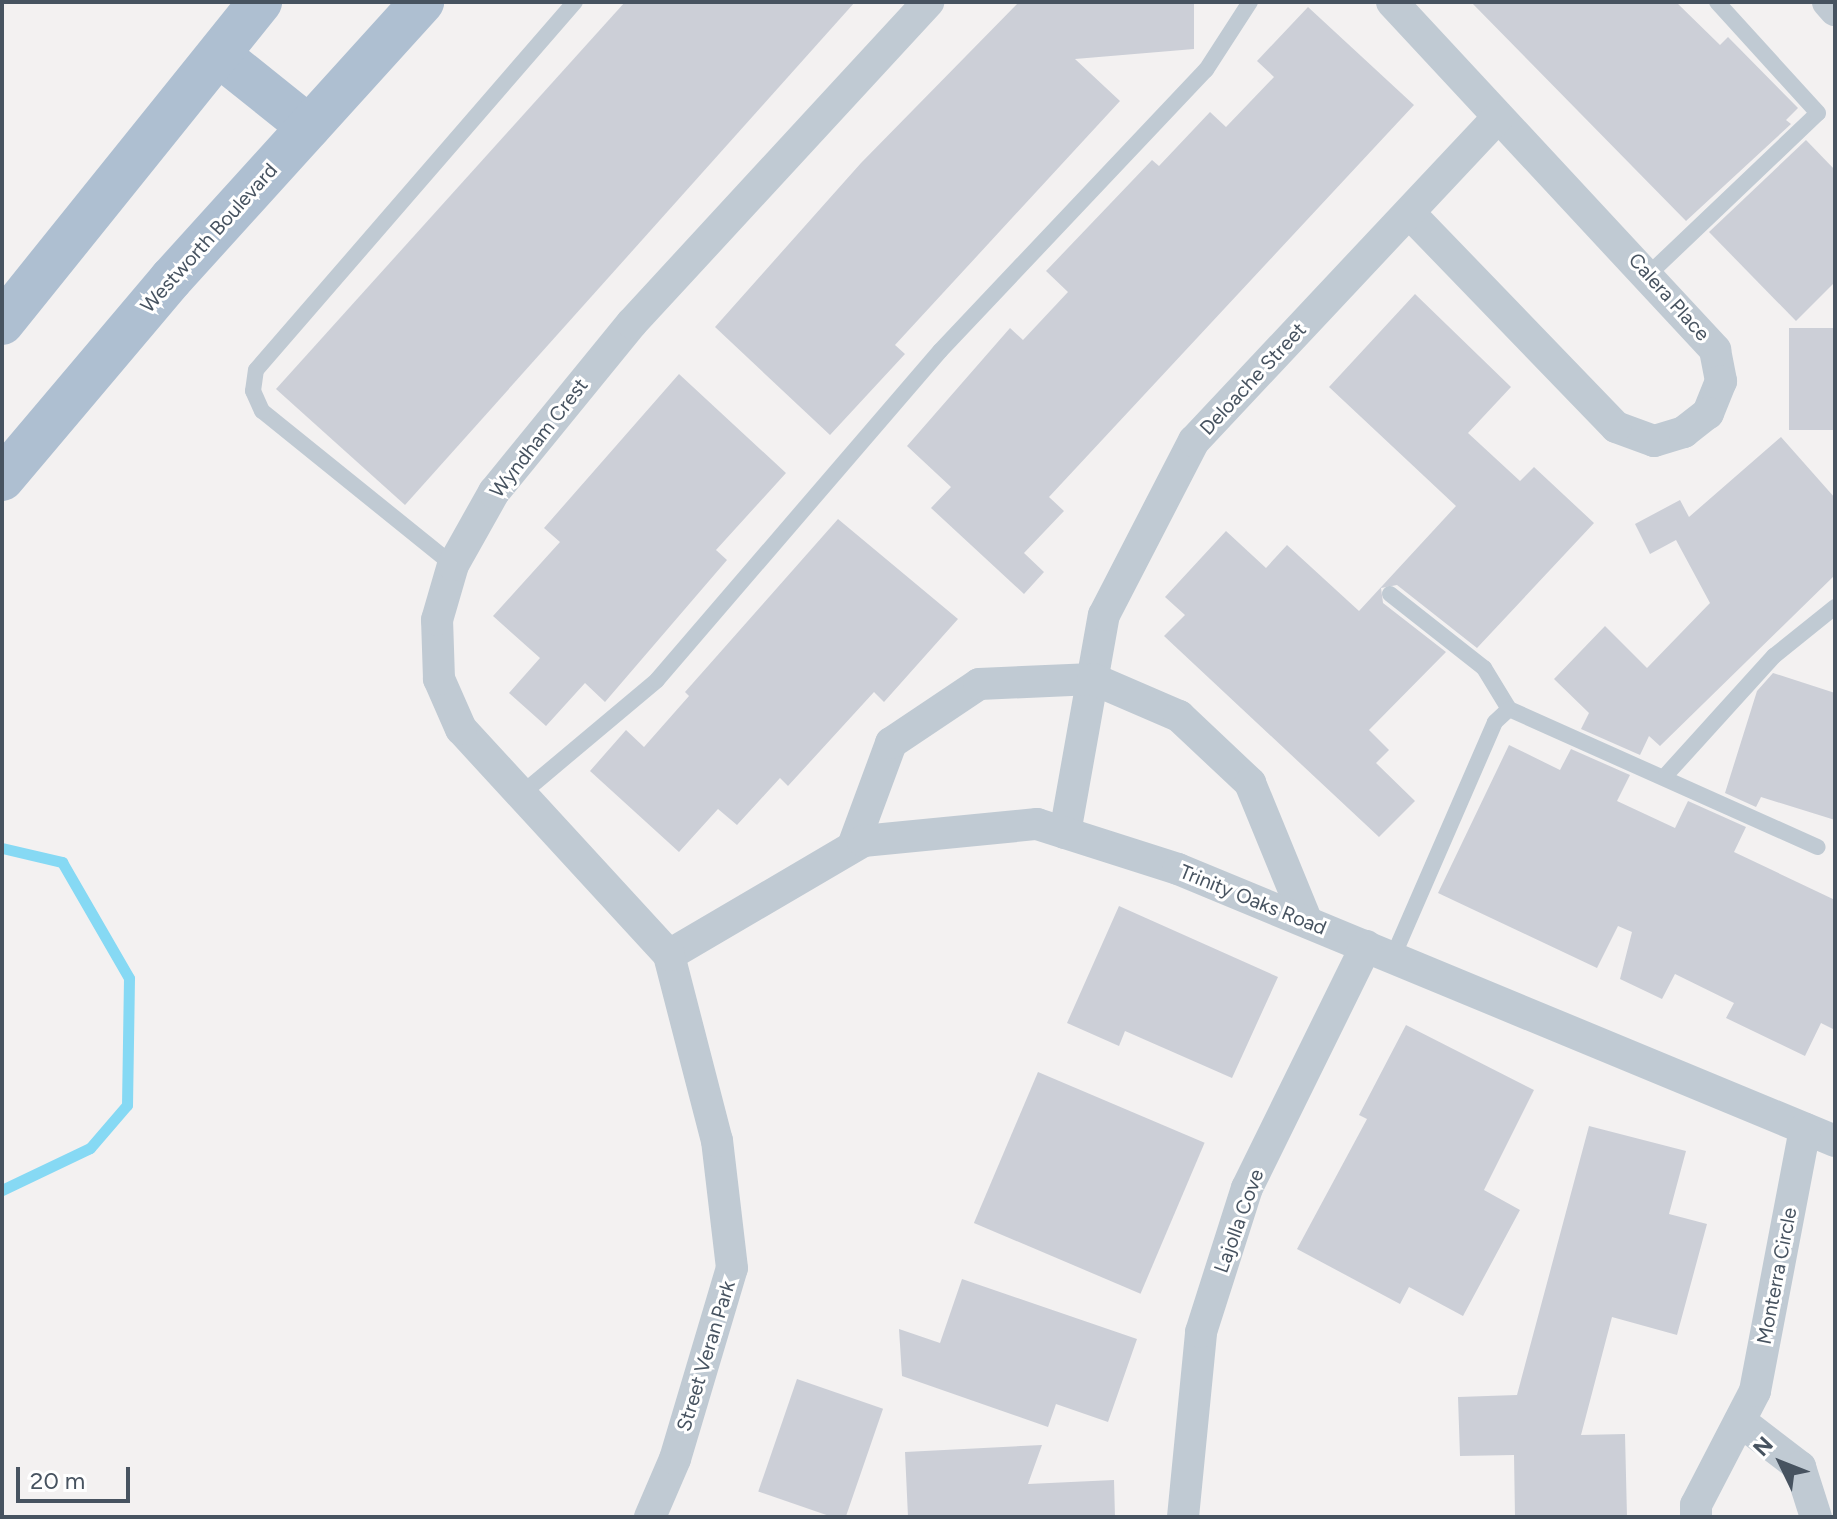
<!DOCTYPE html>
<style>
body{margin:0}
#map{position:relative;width:1837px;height:1519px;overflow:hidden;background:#f3f1f1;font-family:Figtree,sans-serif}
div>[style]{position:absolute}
.stream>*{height:11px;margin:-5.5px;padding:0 5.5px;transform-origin:5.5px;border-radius:5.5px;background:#86d9f4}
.building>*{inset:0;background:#cccfd7;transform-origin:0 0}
.service>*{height:16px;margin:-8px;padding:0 8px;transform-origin:8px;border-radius:8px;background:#c0cad3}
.minor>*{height:32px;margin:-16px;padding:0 16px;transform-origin:16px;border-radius:16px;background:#c0cad3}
.primary>*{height:44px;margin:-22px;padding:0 22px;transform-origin:22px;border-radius:22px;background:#aebfd1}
span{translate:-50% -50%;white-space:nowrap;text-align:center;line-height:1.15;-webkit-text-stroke:6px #fff;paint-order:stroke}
.street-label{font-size:20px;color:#475360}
.frame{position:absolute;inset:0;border:4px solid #475360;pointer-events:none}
.north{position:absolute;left:1741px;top:1423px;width:80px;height:80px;-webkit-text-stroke:6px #fff;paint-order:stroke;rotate:313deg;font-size:22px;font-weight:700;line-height:32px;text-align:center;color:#475360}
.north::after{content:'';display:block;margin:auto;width:28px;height:36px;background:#475360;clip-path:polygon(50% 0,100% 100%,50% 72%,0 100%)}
.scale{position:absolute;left:16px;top:1467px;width:114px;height:36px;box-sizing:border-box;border:4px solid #475360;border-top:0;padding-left:10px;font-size:24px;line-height:28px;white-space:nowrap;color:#475360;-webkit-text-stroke:6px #fff;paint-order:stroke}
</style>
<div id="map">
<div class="stream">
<div style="left:2px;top:848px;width:62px;rotate:13.1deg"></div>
<div style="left:62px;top:862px;width:134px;rotate:60deg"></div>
<div style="left:129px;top:978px;width:127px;rotate:90.9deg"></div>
<div style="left:127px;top:1105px;width:57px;rotate:130.7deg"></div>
<div style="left:90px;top:1148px;width:98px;rotate:154.5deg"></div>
</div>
<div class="building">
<div style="clip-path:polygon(625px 2px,855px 2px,405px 505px,276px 389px)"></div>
<div style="clip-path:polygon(1019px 2px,1194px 2px,1194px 49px,1075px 59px,1120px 101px,895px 345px,905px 354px,830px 435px,715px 327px,861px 163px)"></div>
<div style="clip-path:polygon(1471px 2px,1676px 2px,1720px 45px,1728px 37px,1798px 108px,1786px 120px,1791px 124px,1686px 221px)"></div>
<div style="clip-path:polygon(1308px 7px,1414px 105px,1049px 497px,1064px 511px,1024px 553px,1044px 572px,1024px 594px,931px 508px,951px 487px,907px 446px,1010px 328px,1023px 340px,1068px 292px,1046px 271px,1152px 160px,1159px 166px,1210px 112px,1226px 127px,1274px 77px,1257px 61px)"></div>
<div style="clip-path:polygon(1806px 140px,1835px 170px,1835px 282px,1796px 321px,1709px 232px)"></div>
<div style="clip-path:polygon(1415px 294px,1511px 387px,1468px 433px,1520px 481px,1534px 467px,1594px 523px,1477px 648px,1397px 585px,1381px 588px,1383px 603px,1446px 652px,1369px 730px,1389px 750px,1376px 763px,1415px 801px,1379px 837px,1164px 636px,1185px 615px,1165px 597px,1226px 531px,1266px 568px,1287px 545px,1359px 611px,1456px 506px,1329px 387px)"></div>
<div style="left:1789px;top:328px;width:46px;height:102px"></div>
<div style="clip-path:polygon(679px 374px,786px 473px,716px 550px,727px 560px,605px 702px,585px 683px,546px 726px,509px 693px,540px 658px,493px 616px,560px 542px,544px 528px)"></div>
<div style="clip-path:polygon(1781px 437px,1835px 498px,1835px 575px,1660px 746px,1649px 736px,1640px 755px,1581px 729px,1589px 713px,1554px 679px,1605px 626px,1647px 668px,1710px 603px,1676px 540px,1650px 554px,1635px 524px,1680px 500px,1689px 517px)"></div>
<div style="clip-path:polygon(838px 519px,958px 619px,884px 702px,874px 692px,788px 786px,780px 778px,737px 825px,718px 809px,679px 852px,590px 771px,626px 730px,644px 747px,689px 696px,685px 692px)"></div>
<div style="clip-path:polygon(1773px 673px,1835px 693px,1835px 820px,1761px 797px,1756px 807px,1725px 793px,1757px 691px)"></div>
<div style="clip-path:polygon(1509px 745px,1560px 770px,1571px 749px,1630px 775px,1617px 801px,1675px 828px,1688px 801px,1746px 827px,1734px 852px,1835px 900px,1835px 1030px,1821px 1023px,1805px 1056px,1726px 1018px,1734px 1003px,1675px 974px,1662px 999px,1620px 979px,1632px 932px,1618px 926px,1597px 968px,1438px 893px)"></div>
<div style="clip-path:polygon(1119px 906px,1278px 977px,1232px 1078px,1125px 1031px,1119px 1046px,1067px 1023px)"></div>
<div style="clip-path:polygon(1406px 1025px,1534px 1090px,1484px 1190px,1520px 1210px,1463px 1316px,1409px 1287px,1400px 1304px,1297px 1249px,1367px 1119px,1359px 1115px)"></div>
<div style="left:1038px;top:1072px;width:181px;height:164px;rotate:23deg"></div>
<div style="clip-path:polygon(1589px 1126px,1686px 1151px,1669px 1214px,1707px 1224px,1677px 1335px,1612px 1317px,1581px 1435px,1625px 1434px,1627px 1517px,1515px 1517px,1514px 1455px,1460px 1456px,1458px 1397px,1517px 1395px)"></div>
<div style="clip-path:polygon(962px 1279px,1137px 1339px,1108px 1422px,1056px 1404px,1048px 1427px,902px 1376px,899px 1329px,940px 1343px)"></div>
<div style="left:797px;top:1379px;width:91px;height:119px;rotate:19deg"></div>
<div style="clip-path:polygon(1042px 1445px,1028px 1484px,1114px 1480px,1115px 1517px,908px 1517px,905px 1452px)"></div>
</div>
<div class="service">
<div style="left:1649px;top:274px;width:233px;rotate:-43.6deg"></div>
<div style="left:1818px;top:113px;width:150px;rotate:-132.3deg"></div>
<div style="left:453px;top:565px;width:245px;rotate:-141.1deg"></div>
<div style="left:262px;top:411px;width:22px;rotate:-114deg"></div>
<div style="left:253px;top:391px;width:21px;rotate:-82deg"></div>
<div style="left:256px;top:370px;width:487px;rotate:-49.1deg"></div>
<div style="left:1390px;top:594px;width:120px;rotate:38.2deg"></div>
<div style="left:1484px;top:668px;width:48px;rotate:58.6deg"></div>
<div style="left:1509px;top:709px;width:338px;rotate:24.1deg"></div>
<div style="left:1666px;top:775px;width:161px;rotate:-47.8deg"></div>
<div style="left:1774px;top:656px;width:78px;rotate:-38.8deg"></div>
<div style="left:519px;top:796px;width:180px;rotate:-40deg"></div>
<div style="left:657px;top:680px;width:434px;rotate:-49.3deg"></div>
<div style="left:940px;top:351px;width:387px;rotate:-46.6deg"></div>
<div style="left:1206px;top:70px;width:81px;rotate:-57.1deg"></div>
<div style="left:1392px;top:959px;width:258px;rotate:-66.5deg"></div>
<div style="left:1495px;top:722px;width:19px;rotate:-43deg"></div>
</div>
<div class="minor">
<div style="left:1392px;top:2px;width:475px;rotate:47.1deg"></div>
<div style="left:1715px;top:350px;width:32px;rotate:79deg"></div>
<div style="left:1721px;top:381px;width:35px;rotate:112deg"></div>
<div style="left:1708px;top:413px;width:31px;rotate:142deg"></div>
<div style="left:1684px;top:432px;width:31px;rotate:163deg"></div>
<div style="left:1654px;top:441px;width:40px;rotate:-159.8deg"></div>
<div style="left:1616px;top:427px;width:296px;rotate:-134deg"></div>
<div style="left:1828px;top:2px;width:11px;rotate:49deg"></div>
<div style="left:1065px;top:833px;width:221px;rotate:-79.9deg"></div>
<div style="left:1104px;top:615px;width:196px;rotate:-62.7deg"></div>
<div style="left:1194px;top:441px;width:444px;rotate:-46.8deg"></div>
<div style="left:853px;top:846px;width:110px;rotate:-69.7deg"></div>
<div style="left:891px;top:743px;width:106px;rotate:-33.8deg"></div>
<div style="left:979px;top:684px;width:114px;rotate:-2.5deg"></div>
<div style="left:1093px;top:679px;width:94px;rotate:23.3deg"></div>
<div style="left:1179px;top:716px;width:98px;rotate:43.3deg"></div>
<div style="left:1250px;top:783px;width:150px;rotate:67.7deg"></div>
<div style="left:669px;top:955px;width:225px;rotate:-30.4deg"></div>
<div style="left:863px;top:841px;width:175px;rotate:-5.6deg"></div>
<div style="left:1037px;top:824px;width:148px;rotate:17.7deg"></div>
<div style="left:1178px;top:869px;width:711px;rotate:22.49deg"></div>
<div style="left:1740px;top:1421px;width:76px;rotate:37.5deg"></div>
<div style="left:1800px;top:1467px;width:52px;rotate:72.3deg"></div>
<div style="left:650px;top:1517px;width:63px;rotate:-66.7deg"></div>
<div style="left:675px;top:1459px;width:199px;rotate:-73.4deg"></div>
<div style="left:732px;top:1268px;width:128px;rotate:-96.7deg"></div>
<div style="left:717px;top:1141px;width:192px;rotate:-104.5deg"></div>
<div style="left:669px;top:955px;width:307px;rotate:-132.6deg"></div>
<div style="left:461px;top:729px;width:55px;rotate:-113.7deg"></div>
<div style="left:439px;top:679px;width:59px;rotate:-91.9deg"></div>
<div style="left:437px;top:620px;width:57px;rotate:-73.8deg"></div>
<div style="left:453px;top:565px;width:84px;rotate:-60.7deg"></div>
<div style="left:494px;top:492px;width:218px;rotate:-50.8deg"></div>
<div style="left:632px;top:323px;width:437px;rotate:-47.3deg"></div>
<div style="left:1183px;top:1517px;width:186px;rotate:-84.4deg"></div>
<div style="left:1201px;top:1332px;width:151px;rotate:-72.3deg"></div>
<div style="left:1247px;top:1188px;width:270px;rotate:-63.8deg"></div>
<div style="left:1696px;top:1517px;width:12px;rotate:-90deg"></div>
<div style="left:1696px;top:1505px;width:128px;rotate:-62.6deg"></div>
<div style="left:1755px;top:1391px;width:267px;rotate:-79.2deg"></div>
</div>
<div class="primary">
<div style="left:219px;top:55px;width:115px;rotate:38.7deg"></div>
<div style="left:2px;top:323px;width:412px;rotate:-51.2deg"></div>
<div style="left:2px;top:479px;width:262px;rotate:-49.8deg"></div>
<div style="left:171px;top:279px;width:374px;rotate:-47.8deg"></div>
</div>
<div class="street-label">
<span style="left:209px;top:238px;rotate:-48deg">Westworth Boulevard</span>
<span style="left:1669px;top:297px;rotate:48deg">Calera Place</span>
<span style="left:1253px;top:379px;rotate:-47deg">Deloache Street</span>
<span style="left:539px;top:438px;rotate:-52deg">Wyndham Crest</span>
<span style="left:1253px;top:900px;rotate:22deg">Trinity Oaks Road</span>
<span style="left:1239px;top:1221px;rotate:-70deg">Lajolla Cove</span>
<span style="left:1777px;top:1276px;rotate:-79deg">Monterra Circle</span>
<span style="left:706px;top:1356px;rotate:-73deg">Street Veran Park</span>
</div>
<div class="frame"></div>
<div class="north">N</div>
<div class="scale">20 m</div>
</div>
